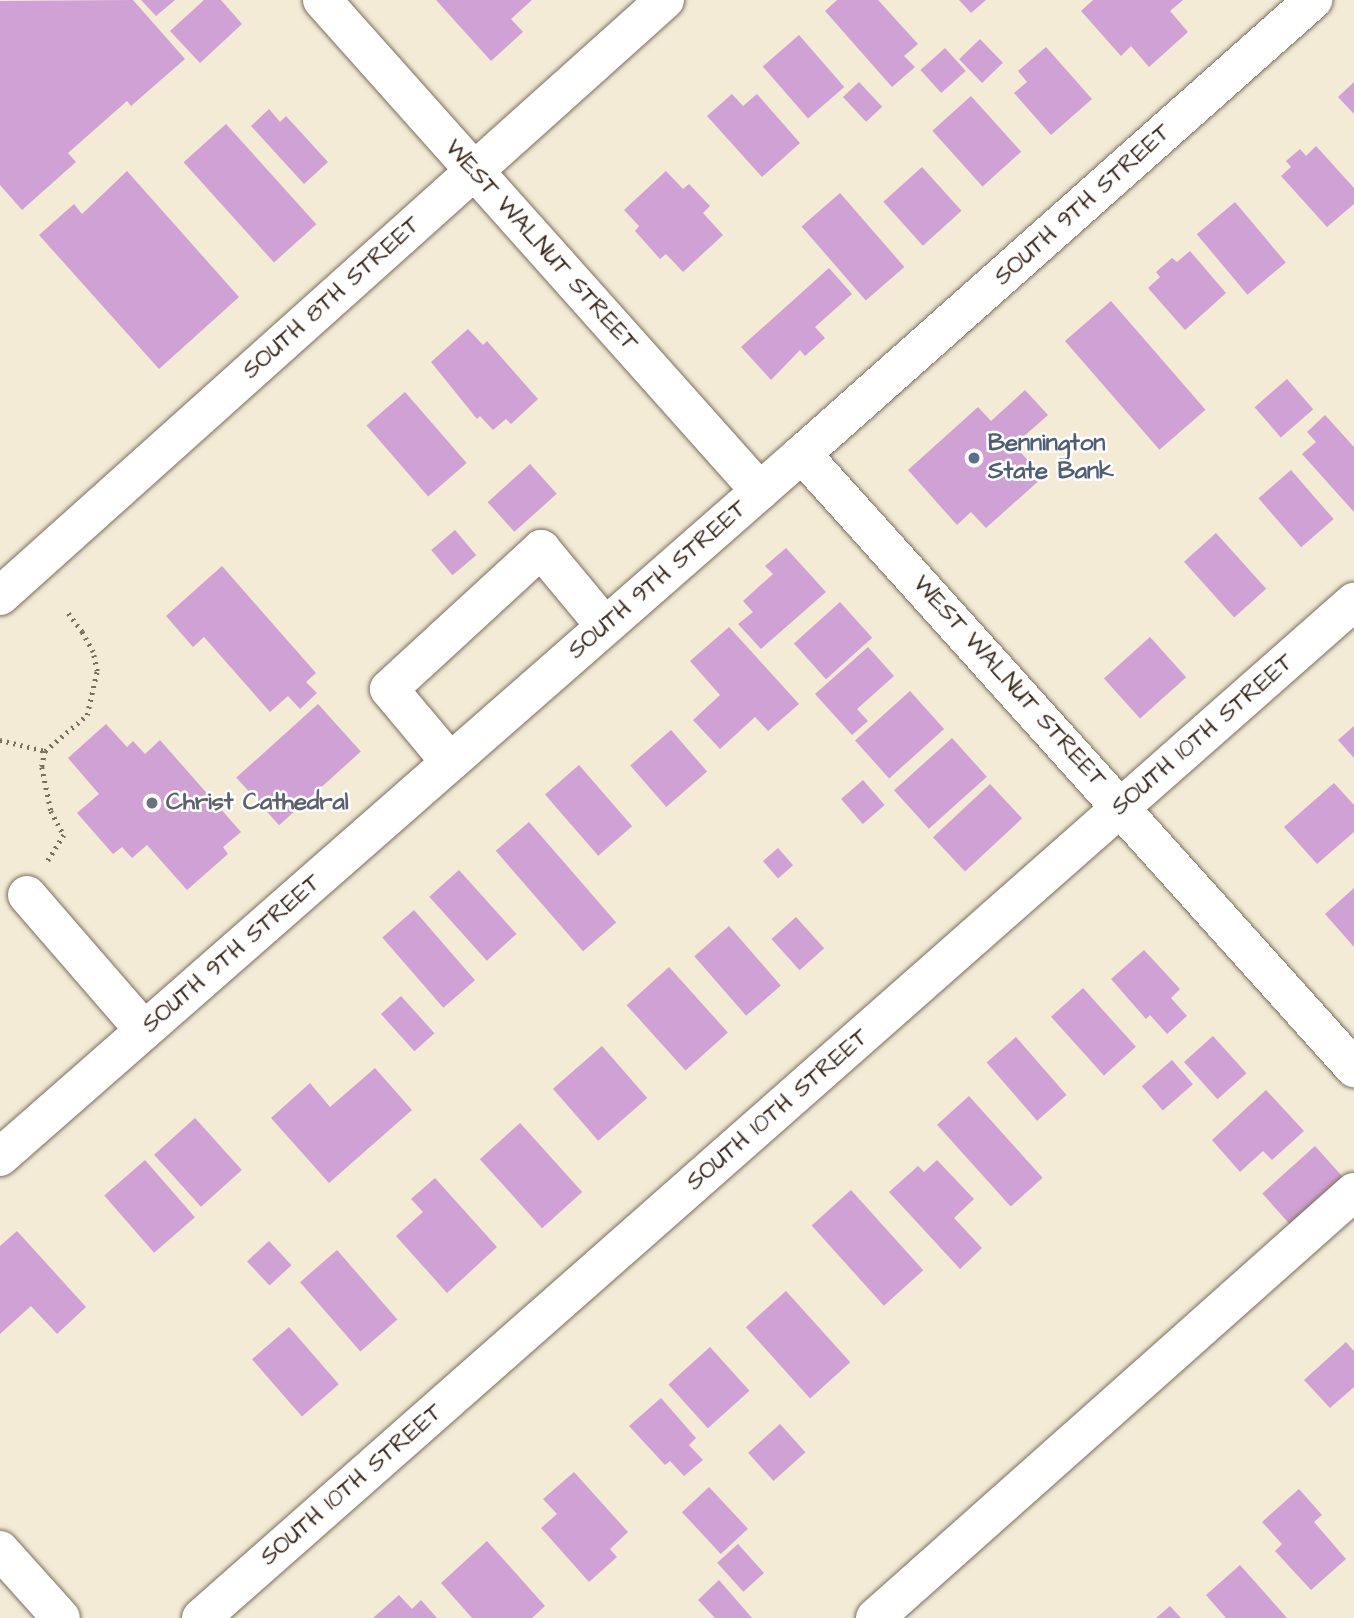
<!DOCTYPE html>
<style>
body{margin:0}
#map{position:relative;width:1354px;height:1618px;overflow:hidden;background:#f3ebd6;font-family:"Architects Daughter",sans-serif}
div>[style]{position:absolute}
.building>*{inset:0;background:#cfa1d4;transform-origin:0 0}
.path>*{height:4.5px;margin-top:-2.25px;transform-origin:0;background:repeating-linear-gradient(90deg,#7b6e5e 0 2px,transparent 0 7px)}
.roads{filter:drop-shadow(0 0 2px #7b6e5e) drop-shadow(0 0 2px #7b6e5e)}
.minor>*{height:38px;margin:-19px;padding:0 19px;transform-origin:19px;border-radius:19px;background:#fff}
.major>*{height:38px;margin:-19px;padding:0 19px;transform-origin:19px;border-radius:19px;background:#fff}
.dots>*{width:19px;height:19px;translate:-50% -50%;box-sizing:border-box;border:4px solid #fff;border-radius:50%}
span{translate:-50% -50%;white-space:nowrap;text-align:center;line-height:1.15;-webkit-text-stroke:5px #fff;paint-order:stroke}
.street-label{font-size:24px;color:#3b2a1e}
.service-label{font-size:24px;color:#4e5e75;font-weight:700}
.left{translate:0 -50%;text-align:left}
.worship-label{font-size:24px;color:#5b616d;font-weight:700}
</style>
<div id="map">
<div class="building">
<div style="clip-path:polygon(133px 0,185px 59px,131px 106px,127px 101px,68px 153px,76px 162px,22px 210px,0 185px,0 1px)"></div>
<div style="clip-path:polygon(141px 0,175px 0,156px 16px)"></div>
<div style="clip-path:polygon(204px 0,221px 0,242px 24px,200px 63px,170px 31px)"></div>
<div style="clip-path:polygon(436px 0,532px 0,511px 19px,523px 32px,491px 61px)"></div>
<div style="clip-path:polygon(837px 0,878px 0,918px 44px,904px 56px,915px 67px,892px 87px,825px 11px)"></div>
<div style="clip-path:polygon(959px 0,986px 0,971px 13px)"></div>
<div style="clip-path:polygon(1093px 0,1183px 0,1170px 11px,1188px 32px,1149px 67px,1131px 46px,1121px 56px,1081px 11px)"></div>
<div style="left:799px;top:35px;width:69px;height:48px;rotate:49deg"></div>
<div style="left:980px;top:39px;width:33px;height:29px;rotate:46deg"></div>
<div style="clip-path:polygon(1046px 47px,1092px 99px,1051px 135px,1014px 93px,1027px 82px,1018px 71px)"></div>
<div style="left:945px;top:48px;width:31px;height:33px;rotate:48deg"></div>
<div style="left:859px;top:82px;width:34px;height:22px;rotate:47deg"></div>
<div style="clip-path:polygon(1354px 82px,1354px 114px,1338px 97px)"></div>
<div style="clip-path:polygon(732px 94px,743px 106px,757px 94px,800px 143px,762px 177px,707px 116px)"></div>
<div style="left:971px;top:96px;width:75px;height:52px;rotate:48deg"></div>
<div style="clip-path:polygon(269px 109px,280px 122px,286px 116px,328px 162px,304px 184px,251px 126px)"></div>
<div style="left:226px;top:124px;width:135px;height:57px;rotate:48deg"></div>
<div style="clip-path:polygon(1316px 146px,1354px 188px,1354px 204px,1327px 227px,1281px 176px,1291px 167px,1286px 161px,1300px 149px,1306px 156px)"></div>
<div style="left:922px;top:167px;width:59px;height:52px;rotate:48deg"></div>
<div style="clip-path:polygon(127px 171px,239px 297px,159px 369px,39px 235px,74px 204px,82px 214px)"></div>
<div style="clip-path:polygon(666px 171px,683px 189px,689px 184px,710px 206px,703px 213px,723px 235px,683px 272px,666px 254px,660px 259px,635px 231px,639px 226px,624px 210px)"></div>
<div style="left:840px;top:193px;width:98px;height:51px;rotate:49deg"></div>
<div style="left:1235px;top:202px;width:79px;height:50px;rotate:50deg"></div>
<div style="clip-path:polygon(1190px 251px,1226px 293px,1185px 330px,1148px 288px,1160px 277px,1156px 272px,1172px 258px,1177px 262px)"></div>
<div style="clip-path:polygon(829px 268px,852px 294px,815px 327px,825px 338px,805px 356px,800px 350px,771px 380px,741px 347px)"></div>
<div style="left:1111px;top:301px;width:144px;height:61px;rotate:49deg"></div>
<div style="clip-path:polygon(468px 329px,483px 345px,487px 341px,538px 399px,511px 424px,506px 419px,493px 430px,480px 416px,477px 419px,431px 362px)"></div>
<div style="left:1287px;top:379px;width:40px;height:43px;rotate:49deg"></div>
<div style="clip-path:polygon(1025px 390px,1048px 415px,1014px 445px,1043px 477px,986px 528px,971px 512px,957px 525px,908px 470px,978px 407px,991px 421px)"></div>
<div style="left:405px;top:392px;width:94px;height:51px;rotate:49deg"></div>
<div style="clip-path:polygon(1325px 415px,1354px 447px,1354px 512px,1302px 454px,1316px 442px,1307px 432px)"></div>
<div style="left:530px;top:464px;width:40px;height:57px;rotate:48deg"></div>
<div style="left:1291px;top:470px;width:65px;height:43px;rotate:49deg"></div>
<div style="left:455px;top:530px;width:33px;height:31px;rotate:50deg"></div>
<div style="left:1216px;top:533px;width:75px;height:43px;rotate:48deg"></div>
<div style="clip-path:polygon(786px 548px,826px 592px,761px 649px,738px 624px,753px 612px,743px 601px,773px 574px,765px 566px)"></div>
<div style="clip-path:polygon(222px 566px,316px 673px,306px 682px,317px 693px,300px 709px,288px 696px,270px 712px,204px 637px,193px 647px,166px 616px)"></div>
<div style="left:840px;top:602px;width:48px;height:62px;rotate:48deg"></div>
<div style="clip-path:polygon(729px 627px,799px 704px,768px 731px,755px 717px,720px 749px,693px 720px,720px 695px,690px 661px)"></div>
<div style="left:1150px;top:637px;width:54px;height:62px;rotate:48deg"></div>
<div style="clip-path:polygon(868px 647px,894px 676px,857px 709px,868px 721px,852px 735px,815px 694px)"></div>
<div style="left:910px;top:691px;width:51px;height:74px;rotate:48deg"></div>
<div style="left:318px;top:704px;width:64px;height:110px;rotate:48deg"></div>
<div style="clip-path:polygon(106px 724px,127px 747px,133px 741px,145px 754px,160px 740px,241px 832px,223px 847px,228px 854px,187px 890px,147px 845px,132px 858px,122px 847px,113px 854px,77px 813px,99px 794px,68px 758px)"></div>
<div style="clip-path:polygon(1354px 726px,1354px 758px,1338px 740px)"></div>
<div style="left:671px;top:730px;width:55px;height:54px;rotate:49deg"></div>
<div style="left:952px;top:738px;width:52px;height:78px;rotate:48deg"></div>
<div style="left:579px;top:765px;width:81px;height:45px;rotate:49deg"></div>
<div style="left:863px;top:780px;width:33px;height:29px;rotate:49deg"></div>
<div style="clip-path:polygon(1334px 783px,1354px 805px,1354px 832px,1317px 864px,1284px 827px)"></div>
<div style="left:990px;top:784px;width:47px;height:78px;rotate:47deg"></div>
<div style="left:529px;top:822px;width:133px;height:44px;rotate:49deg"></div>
<div style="left:778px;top:848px;width:23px;height:20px;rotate:49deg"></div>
<div style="left:459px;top:870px;width:86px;height:40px;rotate:48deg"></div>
<div style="clip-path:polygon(1354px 888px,1354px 947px,1325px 914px)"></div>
<div style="left:414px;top:910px;width:93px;height:42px;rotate:49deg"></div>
<div style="left:796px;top:917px;width:42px;height:33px;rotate:48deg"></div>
<div style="left:729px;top:926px;width:79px;height:46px;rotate:49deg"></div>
<div style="clip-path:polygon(1144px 950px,1180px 989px,1171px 998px,1187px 1016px,1167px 1034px,1150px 1015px,1146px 1019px,1111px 979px)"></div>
<div style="left:669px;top:967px;width:88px;height:57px;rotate:48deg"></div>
<div style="left:1083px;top:988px;width:79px;height:43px;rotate:48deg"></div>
<div style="left:401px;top:996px;width:50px;height:27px;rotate:48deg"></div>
<div style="left:1213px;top:1036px;width:50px;height:39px;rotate:48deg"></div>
<div style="left:1016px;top:1037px;width:77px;height:39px;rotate:49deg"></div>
<div style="left:602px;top:1046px;width:69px;height:65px;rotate:49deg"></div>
<div style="left:1172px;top:1060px;width:32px;height:40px;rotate:49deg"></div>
<div style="clip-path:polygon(375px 1068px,412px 1110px,329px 1183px,271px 1118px,310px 1083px,330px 1107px)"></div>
<div style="clip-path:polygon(1266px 1090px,1304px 1131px,1272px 1160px,1263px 1151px,1240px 1172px,1212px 1140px)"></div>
<div style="left:969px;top:1096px;width:110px;height:43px;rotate:48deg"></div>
<div style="left:195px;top:1118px;width:70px;height:55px;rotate:48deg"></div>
<div style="left:520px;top:1123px;width:93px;height:54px;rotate:48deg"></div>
<div style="left:1315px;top:1146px;width:46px;height:71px;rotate:48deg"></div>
<div style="left:145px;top:1160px;width:76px;height:54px;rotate:49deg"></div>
<div style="clip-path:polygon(937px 1160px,974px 1199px,954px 1218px,982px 1248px,960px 1269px,889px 1192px,918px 1166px,924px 1172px)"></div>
<div style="clip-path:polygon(435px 1178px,497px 1247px,447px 1293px,396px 1236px,423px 1212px,411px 1199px)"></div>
<div style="left:851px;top:1190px;width:108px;height:53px;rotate:48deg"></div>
<div style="clip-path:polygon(17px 1231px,86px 1307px,57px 1334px,31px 1306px,0 1334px,0 1246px)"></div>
<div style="left:269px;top:1241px;width:33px;height:30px;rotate:47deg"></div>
<div style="left:337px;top:1250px;width:92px;height:49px;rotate:49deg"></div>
<div style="left:786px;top:1291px;width:96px;height:54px;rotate:48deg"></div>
<div style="left:289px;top:1327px;width:76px;height:49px;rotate:49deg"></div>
<div style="clip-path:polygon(1346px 1342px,1354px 1351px,1354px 1387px,1330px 1408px,1304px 1380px)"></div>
<div style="left:710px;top:1347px;width:59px;height:56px;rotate:48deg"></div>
<div style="clip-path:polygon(661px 1398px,696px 1438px,689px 1445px,703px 1460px,684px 1476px,670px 1461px,665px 1465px,629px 1426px)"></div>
<div style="left:780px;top:1424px;width:38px;height:43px;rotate:48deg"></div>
<div style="clip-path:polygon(574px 1472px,628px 1532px,610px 1549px,617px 1557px,589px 1582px,541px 1528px,557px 1514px,543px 1499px)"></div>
<div style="left:709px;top:1487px;width:57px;height:37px;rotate:47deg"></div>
<div style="clip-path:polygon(1299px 1489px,1322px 1515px,1314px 1522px,1346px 1559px,1311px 1590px,1275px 1551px,1282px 1544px,1262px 1522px)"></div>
<div style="clip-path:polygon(487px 1541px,545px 1606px,532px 1618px,472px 1618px,441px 1583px)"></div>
<div style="left:738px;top:1544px;width:39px;height:28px;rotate:48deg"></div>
<div style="clip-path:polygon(1240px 1565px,1287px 1618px,1226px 1618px,1206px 1595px)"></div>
<div style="clip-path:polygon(719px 1580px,752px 1618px,715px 1618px,698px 1600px)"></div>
<div style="clip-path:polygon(399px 1595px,412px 1609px,421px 1600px,437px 1618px,373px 1618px)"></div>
<div style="clip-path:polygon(1170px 1606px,1181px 1618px,1156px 1618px)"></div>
</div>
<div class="path">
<div style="left:0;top:740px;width:46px;rotate:13.7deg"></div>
<div style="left:45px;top:751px;width:55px;rotate:-40.6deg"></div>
<div style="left:87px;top:715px;width:45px;rotate:-77.2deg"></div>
<div style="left:97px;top:671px;width:19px;rotate:-102deg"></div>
<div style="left:93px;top:652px;width:23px;rotate:-119deg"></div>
<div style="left:82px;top:632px;width:26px;rotate:-127deg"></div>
<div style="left:45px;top:751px;width:16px;rotate:101deg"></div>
<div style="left:42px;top:767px;width:45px;rotate:78.4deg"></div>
<div style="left:51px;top:811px;width:27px;rotate:62deg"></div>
<div style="left:64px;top:835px;width:34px;rotate:122deg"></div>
</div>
<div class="roads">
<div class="minor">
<div style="left:322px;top:0;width:658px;rotate:48.27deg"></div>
<div style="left:802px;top:454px;width:826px;rotate:48.04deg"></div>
<div style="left:0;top:596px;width:893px;rotate:-41.87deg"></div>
<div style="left:450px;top:762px;width:95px;rotate:-129.9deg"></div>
<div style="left:389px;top:689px;width:207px;rotate:-42.6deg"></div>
<div style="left:541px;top:549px;width:100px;rotate:50.3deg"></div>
<div style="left:27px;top:895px;width:179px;rotate:49.1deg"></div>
<div style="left:0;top:1550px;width:91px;rotate:48.1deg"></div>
<div style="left:201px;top:1618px;width:1537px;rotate:-41.39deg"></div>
<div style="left:875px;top:1618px;width:641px;rotate:-41.65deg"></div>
</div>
<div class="major">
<div style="left:0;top:1157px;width:1066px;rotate:-41.24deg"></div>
<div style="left:802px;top:454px;width:684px;rotate:-41.62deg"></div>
</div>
</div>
<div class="dots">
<div style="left:974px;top:458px;background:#5c6f8a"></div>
<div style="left:152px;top:803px;background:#6b7280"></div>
</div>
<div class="street-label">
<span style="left:1083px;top:205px;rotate:-42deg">SOUTH 9TH STREET</span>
<span style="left:541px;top:246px;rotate:48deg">WEST WALNUT STREET</span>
<span style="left:332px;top:298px;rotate:-42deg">SOUTH 8TH STREET</span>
<span style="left:658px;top:580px;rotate:-41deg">SOUTH 9TH STREET</span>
<span style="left:1009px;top:682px;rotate:48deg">WEST WALNUT STREET</span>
<span style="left:1203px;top:735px;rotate:-41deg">SOUTH 10TH STREET</span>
<span style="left:232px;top:954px;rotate:-41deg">SOUTH 9TH STREET</span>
<span style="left:778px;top:1110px;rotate:-41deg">SOUTH 10TH STREET</span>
<span style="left:352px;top:1485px;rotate:-41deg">SOUTH 10TH STREET</span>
</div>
<div class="service-label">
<span class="left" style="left:988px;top:458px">Bennington<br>State Bank</span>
</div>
<div class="worship-label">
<span class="left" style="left:166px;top:803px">Christ Cathedral</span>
</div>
</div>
